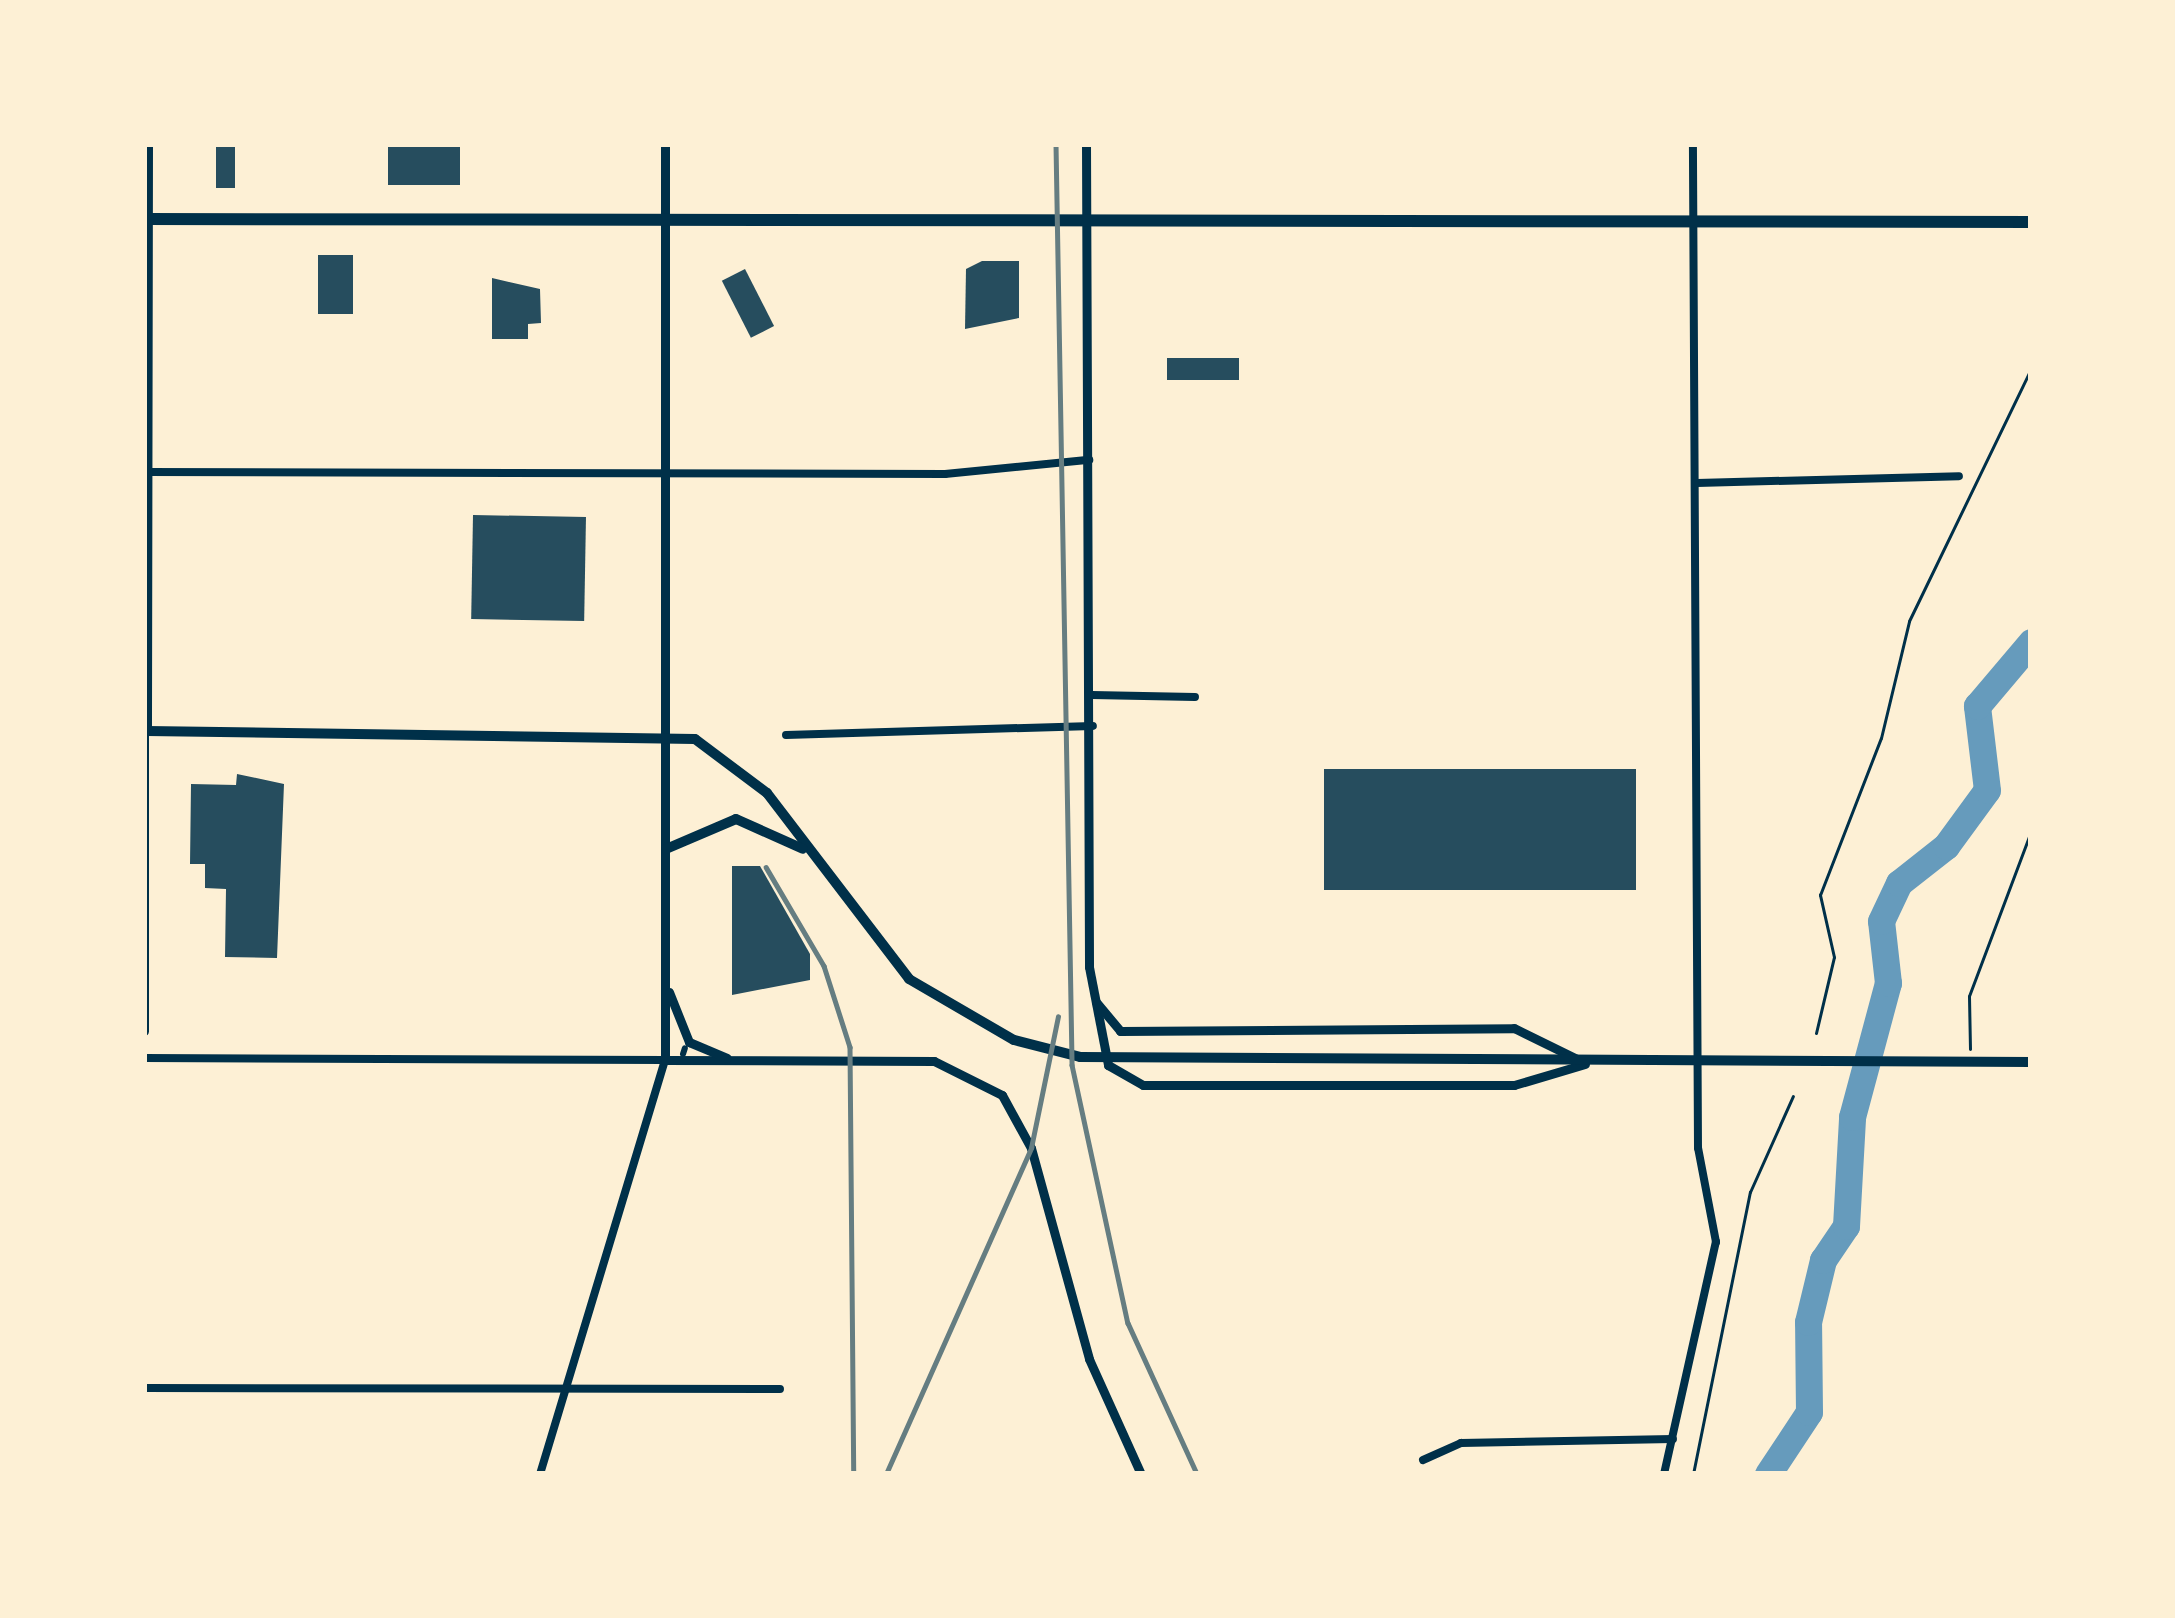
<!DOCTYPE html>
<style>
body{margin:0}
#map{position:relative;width:2175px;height:1618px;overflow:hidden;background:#fdf0d5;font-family:"DejaVu Sans",sans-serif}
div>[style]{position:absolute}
.river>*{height:27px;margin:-13.5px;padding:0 13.5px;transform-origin:13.5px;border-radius:13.5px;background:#669bbc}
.building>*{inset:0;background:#264d5e;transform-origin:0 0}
.path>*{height:3px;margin:-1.5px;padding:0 1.5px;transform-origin:1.5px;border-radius:1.5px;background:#003049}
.pedestrian>*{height:6px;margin:-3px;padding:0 3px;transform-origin:3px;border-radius:3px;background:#003049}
.minor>*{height:8px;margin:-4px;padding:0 4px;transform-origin:4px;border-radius:4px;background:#003049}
.tertiary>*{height:9px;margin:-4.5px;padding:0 4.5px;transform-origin:4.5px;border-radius:4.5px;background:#003049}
.secondary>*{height:10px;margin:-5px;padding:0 5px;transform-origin:5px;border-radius:5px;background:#003049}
.trunk>*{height:12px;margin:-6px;padding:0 6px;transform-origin:6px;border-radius:6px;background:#003049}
.rail>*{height:4.5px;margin:-2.25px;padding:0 2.25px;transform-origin:2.25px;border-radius:2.25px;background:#657d81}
span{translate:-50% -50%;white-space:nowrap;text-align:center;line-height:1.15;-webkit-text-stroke:10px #fdf0d5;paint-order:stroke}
.frame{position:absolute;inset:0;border:147px solid #fdf0d5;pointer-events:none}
</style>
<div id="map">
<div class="river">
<div style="left:1768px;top:1474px;width:74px;rotate:-56.5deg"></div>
<div style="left:1809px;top:1412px;width:90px;rotate:-90.6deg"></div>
<div style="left:1808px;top:1322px;width:64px;rotate:-76.4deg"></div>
<div style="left:1823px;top:1260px;width:41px;rotate:-55.9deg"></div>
<div style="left:1846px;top:1226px;width:109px;rotate:-86.8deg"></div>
<div style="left:1852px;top:1117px;width:139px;rotate:-75deg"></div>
<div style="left:1888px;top:983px;width:62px;rotate:-96.4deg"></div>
<div style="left:1881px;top:921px;width:42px;rotate:-64.7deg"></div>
<div style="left:1899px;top:883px;width:60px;rotate:-38.2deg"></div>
<div style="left:1946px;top:846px;width:69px;rotate:-53.8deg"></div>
<div style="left:1987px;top:790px;width:85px;rotate:-96.8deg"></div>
<div style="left:1977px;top:706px;width:84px;rotate:-49.8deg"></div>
</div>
<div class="building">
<div style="left:216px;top:144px;width:19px;height:44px"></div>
<div style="left:388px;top:144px;width:72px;height:41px"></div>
<div style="left:318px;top:255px;width:35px;height:59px"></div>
<div style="clip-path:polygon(982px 261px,1019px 261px,1019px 318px,965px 329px,966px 269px)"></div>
<div style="left:745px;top:269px;width:64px;height:26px;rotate:63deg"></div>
<div style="clip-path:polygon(492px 278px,540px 289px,541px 323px,528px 324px,528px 339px,492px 339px)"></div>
<div style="left:1167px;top:358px;width:72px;height:22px"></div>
<div style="left:473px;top:515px;width:113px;height:104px;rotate:1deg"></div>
<div style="left:1636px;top:769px;width:121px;height:312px;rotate:90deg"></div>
<div style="clip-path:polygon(237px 774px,284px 784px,277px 958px,225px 957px,226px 889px,205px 888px,205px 864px,190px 864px,191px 784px,236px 785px)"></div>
<div style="clip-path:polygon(732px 866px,760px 866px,810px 954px,810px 980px,732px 995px)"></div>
</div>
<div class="path">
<div style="left:1816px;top:1033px;width:78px;rotate:-76.7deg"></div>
<div style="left:1834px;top:957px;width:64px;rotate:-102.7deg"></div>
<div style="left:1820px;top:895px;width:168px;rotate:-68.8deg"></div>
<div style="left:1881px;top:738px;width:120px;rotate:-76.5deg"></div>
<div style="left:1909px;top:621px;width:280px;rotate:-64.2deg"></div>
<div style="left:1970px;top:1049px;width:53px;rotate:-91.1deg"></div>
<div style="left:1969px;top:996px;width:176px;rotate:-69.4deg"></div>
<div style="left:1693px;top:1474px;width:288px;rotate:-78.6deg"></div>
<div style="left:1750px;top:1192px;width:105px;rotate:-65.9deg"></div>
</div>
<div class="pedestrian">
<div style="left:683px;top:1054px;width:6px;rotate:-72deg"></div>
</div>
<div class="minor">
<div style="left:146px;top:472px;width:799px;rotate:0.14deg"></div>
<div style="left:945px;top:474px;width:145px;rotate:-5.6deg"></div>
<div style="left:1697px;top:483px;width:262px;rotate:-1.5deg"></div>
<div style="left:1092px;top:695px;width:103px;rotate:1.1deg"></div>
<div style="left:786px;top:735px;width:307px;rotate:-1.7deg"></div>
<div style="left:144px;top:1058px;width:521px;rotate:0.22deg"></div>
<div style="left:665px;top:1060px;width:432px;rotate:106.8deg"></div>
<div style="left:144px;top:1388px;width:636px;rotate:0.09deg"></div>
<div style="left:1423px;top:1460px;width:42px;rotate:-24.1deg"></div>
<div style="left:1461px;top:1443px;width:212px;rotate:-1.1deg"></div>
<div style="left:1664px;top:1474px;width:238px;rotate:-77.4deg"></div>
<div style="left:1716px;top:1242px;width:96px;rotate:-100.8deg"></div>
<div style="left:1698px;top:1148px;width:1004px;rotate:-90.29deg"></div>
</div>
<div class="tertiary">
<div style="left:665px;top:144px;width:916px;rotate:90deg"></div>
<div style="left:665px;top:1060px;width:269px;rotate:0.2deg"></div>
<div style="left:934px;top:1061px;width:76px;rotate:26.6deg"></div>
<div style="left:1002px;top:1095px;width:60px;rotate:61.3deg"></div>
<div style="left:1031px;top:1148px;width:219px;rotate:74.6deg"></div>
<div style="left:1089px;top:1359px;width:126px;rotate:65.7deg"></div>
<div style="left:1086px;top:144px;width:823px;rotate:89.79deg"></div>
<div style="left:1089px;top:967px;width:100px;rotate:79deg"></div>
<div style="left:1108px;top:1065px;width:40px;rotate:29.7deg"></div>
<div style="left:1143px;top:1085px;width:371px"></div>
<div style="left:1514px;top:1085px;width:74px;rotate:-16.5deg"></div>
<div style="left:144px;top:731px;width:300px;rotate:90deg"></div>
<div style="left:669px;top:992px;width:54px;rotate:68.2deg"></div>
<div style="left:689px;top:1042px;width:41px;rotate:22.8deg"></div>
<div style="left:1096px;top:1002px;width:38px;rotate:50deg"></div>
<div style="left:1120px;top:1031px;width:394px;rotate:-0.4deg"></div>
<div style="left:1514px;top:1028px;width:72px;rotate:26.2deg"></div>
</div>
<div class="secondary">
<div style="left:148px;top:144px;width:587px;rotate:90.1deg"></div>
<div style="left:147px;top:731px;width:548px;rotate:0.84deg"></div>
<div style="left:695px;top:739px;width:90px;rotate:36.9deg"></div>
<div style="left:767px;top:793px;width:234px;rotate:52.6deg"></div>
<div style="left:909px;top:979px;width:121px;rotate:30.2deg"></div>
<div style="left:1014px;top:1040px;width:68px;rotate:14.4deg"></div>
<div style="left:1080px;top:1057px;width:951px;rotate:0.3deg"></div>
<div style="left:666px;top:849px;width:76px;rotate:-23.2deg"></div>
<div style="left:736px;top:819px;width:73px;rotate:24.1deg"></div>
</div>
<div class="trunk">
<div style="left:144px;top:219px;width:1887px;rotate:0.09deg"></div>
</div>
<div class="rail">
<div style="left:1056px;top:144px;width:921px;rotate:89deg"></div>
<div style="left:1072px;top:1065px;width:264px;rotate:77.8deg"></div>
<div style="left:1128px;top:1323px;width:166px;rotate:65.4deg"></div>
<div style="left:766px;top:867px;width:115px;rotate:59.6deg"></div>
<div style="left:824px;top:966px;width:85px;rotate:72.2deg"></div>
<div style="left:850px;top:1047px;width:427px;rotate:89.5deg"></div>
<div style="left:886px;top:1474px;width:357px;rotate:-66deg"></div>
<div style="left:1031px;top:1148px;width:134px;rotate:-78.4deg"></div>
</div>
<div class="frame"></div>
</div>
